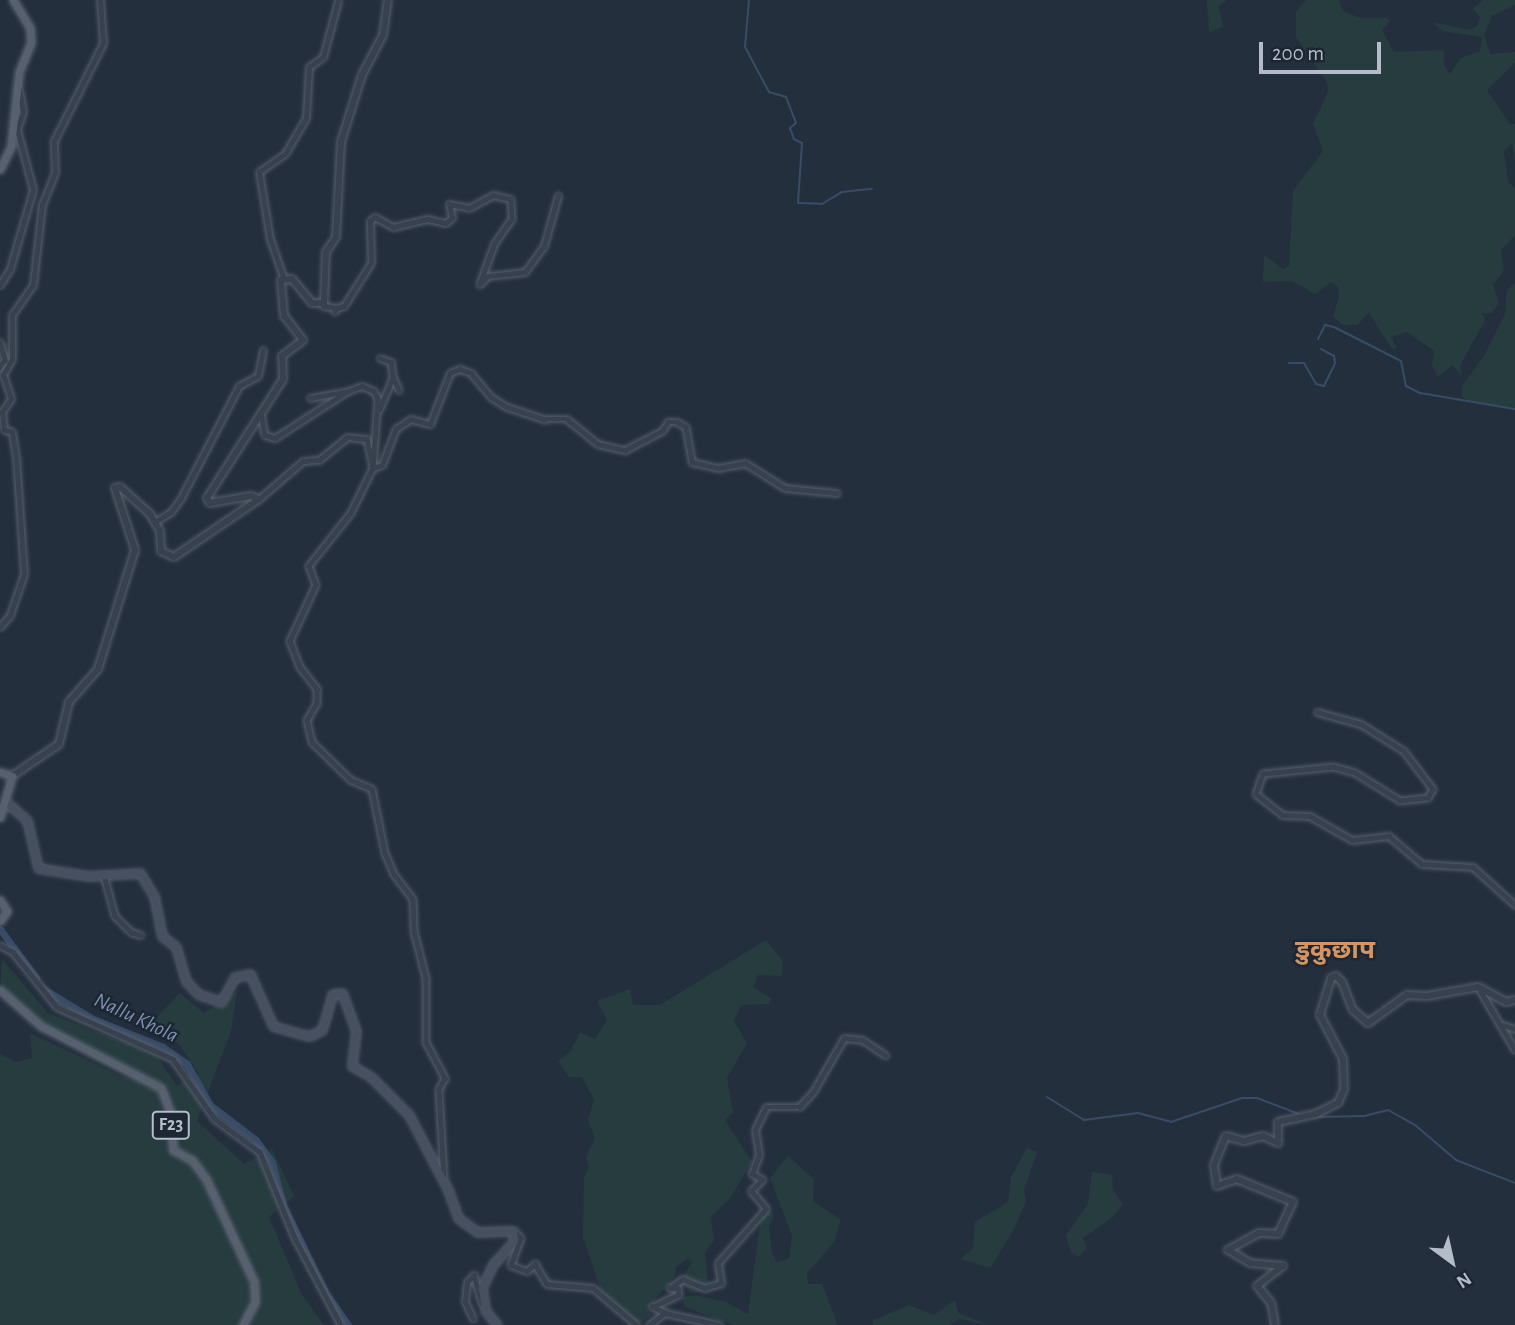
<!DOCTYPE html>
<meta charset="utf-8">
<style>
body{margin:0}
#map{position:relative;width:1515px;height:1325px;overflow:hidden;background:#242f3e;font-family:"Alegreya Sans","Noto Sans Devanagari",sans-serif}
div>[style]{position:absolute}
.green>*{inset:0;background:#263c3f}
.stream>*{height:2px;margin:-1px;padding:0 1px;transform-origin:1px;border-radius:1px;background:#394c67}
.river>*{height:7px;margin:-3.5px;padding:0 3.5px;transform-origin:3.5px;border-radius:3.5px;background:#394c67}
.roads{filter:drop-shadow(0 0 2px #565f6c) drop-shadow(0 0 2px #565f6c)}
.minor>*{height:4.5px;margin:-2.25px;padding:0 2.25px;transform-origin:2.25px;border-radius:2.25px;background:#38414e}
.tertiary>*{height:6px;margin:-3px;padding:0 3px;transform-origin:3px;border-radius:3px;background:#38414e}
.secondary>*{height:7px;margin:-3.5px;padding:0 3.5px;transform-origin:3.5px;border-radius:3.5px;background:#465061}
.primary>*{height:7px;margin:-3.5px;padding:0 3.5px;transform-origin:3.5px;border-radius:3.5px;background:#56606e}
span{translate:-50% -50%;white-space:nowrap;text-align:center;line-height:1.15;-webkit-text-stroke:5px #1d2633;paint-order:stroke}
.shield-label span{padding:2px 5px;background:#1d2633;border:2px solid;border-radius:5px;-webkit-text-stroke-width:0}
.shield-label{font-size:18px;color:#b4bcc9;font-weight:700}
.water-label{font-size:21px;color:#7c92b1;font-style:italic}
.district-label{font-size:26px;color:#d59563;font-weight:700}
.north{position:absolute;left:1417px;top:1227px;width:70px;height:70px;-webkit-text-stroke:5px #1d2633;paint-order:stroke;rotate:147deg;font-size:19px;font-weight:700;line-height:28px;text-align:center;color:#b4bcc9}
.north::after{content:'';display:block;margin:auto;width:24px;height:32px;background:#b4bcc9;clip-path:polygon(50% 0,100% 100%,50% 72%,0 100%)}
.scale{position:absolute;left:1259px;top:42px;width:122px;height:32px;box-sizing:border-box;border:4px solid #b4bcc9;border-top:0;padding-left:9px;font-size:21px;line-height:24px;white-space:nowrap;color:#b4bcc9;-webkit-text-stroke:5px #1d2633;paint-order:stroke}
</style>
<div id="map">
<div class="green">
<div style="clip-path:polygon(1207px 0,1227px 0,1218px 6px,1223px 26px,1209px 33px)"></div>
<div style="clip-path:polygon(1306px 0,1339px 0,1343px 11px,1360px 18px,1387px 18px,1390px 21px,1382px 30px,1394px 52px,1444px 50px,1444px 65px,1450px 74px,1461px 58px,1480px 51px,1482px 37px,1443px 31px,1432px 22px,1470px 30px,1478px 25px,1480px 17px,1473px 9px,1483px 0,1515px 0,1515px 5px,1492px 16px,1484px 35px,1490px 54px,1515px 52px,1515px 63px,1487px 90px,1510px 124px,1515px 124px,1515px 162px,1512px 143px,1504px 151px,1508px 181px,1515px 189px,1515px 235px,1501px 250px,1504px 270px,1493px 285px,1499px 304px,1490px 314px,1482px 313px,1485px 321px,1460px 365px,1462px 376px,1452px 365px,1438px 377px,1432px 365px,1434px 351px,1407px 332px,1391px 337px,1397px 348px,1392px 349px,1369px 313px,1357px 325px,1343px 325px,1333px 316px,1339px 297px,1338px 287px,1331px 282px,1315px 294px,1292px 281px,1263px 282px,1264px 255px,1283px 269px,1289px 266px,1293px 191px,1323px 151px,1313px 124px,1328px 92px,1327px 82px,1296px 37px,1296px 12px)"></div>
<div style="clip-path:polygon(1515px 283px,1515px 408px,1468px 401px,1462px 397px,1462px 386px,1485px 354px,1505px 314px,1507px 290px)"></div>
<div style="clip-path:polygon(766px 940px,783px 962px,782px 976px,758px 975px,753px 987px,771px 998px,769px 1004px,741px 1005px,734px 1021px,747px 1043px,727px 1078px,733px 1112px,725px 1120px,752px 1162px,730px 1198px,711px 1217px,714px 1240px,705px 1253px,709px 1290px,690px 1293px,681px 1280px,692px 1262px,687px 1259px,676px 1267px,675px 1276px,647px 1309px,651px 1316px,635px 1325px,601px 1291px,583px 1237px,584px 1178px,589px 1167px,586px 1157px,595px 1138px,588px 1120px,594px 1100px,582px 1077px,569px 1077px,558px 1061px,570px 1052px,580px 1032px,595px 1039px,607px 1020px,597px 1001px,630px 989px,633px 1005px,660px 1005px)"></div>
<div style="clip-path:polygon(2px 959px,48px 1013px,156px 1055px,177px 1086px,198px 1073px,178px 1043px,145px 1029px,180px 993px,204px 1013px,237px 992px,231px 1031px,197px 1121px,244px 1164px,272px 1149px,294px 1196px,269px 1217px,302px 1295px,324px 1325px,0 1325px,0 1054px,16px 1062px,32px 1058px,30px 1033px,123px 1077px,131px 1079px,133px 1074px,96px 1056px,79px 1041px,25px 1018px,0 992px)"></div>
<div style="clip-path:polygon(1027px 1148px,1037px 1152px,1024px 1190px,1026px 1202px,1013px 1231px,990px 1268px,961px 1259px,973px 1248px,975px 1222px,1008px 1202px,1011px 1177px)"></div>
<div style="clip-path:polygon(788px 1156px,814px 1179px,813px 1201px,841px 1220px,834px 1242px,807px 1273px,808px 1284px,822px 1284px,838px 1325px,733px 1325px,685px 1307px,682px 1297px,695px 1295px,726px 1302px,748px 1314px,760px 1224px,768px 1208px,774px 1216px,769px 1226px,772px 1252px,777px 1263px,789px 1258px,792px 1236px,770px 1178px)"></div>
<div style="clip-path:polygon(1092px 1172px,1112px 1175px,1113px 1190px,1123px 1204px,1113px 1217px,1083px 1238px,1087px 1247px,1079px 1257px,1071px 1252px,1066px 1235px,1088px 1204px)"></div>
<div style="clip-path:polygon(955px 1300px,958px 1313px,989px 1325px,959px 1319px,951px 1325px,873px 1325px,872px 1321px,909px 1305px,934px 1315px)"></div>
</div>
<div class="stream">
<div style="left:749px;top:0;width:47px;rotate:94.9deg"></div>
<div style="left:745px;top:47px;width:51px;rotate:61.9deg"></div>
<div style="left:769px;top:92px;width:18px;rotate:16deg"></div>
<div style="left:786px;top:97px;width:28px;rotate:69deg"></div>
<div style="left:796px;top:123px;width:8px;rotate:140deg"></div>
<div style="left:790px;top:128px;width:12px;rotate:70deg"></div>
<div style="left:794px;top:139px;width:9px;rotate:27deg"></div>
<div style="left:802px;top:143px;width:60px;rotate:93.8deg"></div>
<div style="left:798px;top:203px;width:24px;rotate:2deg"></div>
<div style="left:822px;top:204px;width:23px;rotate:-31deg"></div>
<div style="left:842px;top:192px;width:30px;rotate:-6deg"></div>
<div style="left:1318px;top:339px;width:16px;rotate:-63deg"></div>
<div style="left:1325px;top:325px;width:9px;rotate:13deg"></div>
<div style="left:1334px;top:327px;width:68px;rotate:26.9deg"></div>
<div style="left:1395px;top:358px;width:7px;rotate:27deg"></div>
<div style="left:1401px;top:361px;width:25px;rotate:79deg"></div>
<div style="left:1406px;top:386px;width:16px;rotate:27deg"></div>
<div style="left:1420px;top:393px;width:96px;rotate:9.6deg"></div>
<div style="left:1289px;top:363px;width:15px"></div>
<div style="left:1304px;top:363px;width:24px;rotate:60deg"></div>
<div style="left:1316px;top:384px;width:8px;rotate:14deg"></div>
<div style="left:1324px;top:386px;width:25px;rotate:-64deg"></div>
<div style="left:1335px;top:363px;width:7px;rotate:-98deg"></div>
<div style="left:1334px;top:356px;width:15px;rotate:-152deg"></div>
<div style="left:1047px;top:1097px;width:44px;rotate:31.9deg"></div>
<div style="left:1084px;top:1120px;width:54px;rotate:-7.4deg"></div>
<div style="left:1138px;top:1113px;width:34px;rotate:15deg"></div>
<div style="left:1171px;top:1122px;width:75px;rotate:-18.7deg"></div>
<div style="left:1242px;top:1098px;width:15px"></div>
<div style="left:1257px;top:1098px;width:45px;rotate:20.9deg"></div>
<div style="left:1315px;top:1117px;width:49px;rotate:-1.2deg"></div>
<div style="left:1364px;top:1116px;width:25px;rotate:-14deg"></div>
<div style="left:1388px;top:1110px;width:31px;rotate:29deg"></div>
<div style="left:1415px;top:1125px;width:54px;rotate:40.5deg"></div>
<div style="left:1456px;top:1160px;width:63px;rotate:21.3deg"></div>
</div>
<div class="river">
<div style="left:0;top:929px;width:61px;rotate:53.7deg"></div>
<div style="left:42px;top:988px;width:60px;rotate:31.3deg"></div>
<div style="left:93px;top:1019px;width:75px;rotate:21.8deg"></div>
<div style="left:163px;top:1047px;width:29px;rotate:35deg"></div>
<div style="left:187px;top:1064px;width:47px;rotate:60.7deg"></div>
<div style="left:210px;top:1105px;width:58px;rotate:37.3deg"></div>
<div style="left:256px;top:1140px;width:27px;rotate:54deg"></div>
<div style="left:272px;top:1162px;width:44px;rotate:75.7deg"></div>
<div style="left:283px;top:1205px;width:97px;rotate:64.2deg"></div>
<div style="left:325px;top:1292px;width:40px;rotate:55.1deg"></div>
</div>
<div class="roads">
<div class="minor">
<div style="left:283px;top:277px;width:39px;rotate:-109deg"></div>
<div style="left:270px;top:240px;width:69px;rotate:-99.2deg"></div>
<div style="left:259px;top:172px;width:32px;rotate:-35deg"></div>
<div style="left:285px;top:154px;width:42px;rotate:-59.7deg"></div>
<div style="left:306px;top:118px;width:51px;rotate:-86.6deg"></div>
<div style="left:309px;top:67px;width:17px;rotate:-36deg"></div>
<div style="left:323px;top:57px;width:58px;rotate:-75deg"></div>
<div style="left:0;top:285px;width:19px;rotate:-58deg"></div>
<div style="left:10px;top:269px;width:82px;rotate:-73.8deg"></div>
<div style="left:33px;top:190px;width:62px;rotate:-104.9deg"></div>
<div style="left:17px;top:130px;width:19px;rotate:-72deg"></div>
<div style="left:23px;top:112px;width:22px;rotate:-100deg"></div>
<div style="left:323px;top:306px;width:14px;rotate:8deg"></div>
<div style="left:337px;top:308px;width:4px;rotate:117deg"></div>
<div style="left:337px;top:308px;width:7px;rotate:-16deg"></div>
<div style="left:344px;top:306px;width:51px;rotate:-57.9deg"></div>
<div style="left:371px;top:263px;width:42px;rotate:-91.4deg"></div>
<div style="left:370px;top:221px;width:6px;rotate:-39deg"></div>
<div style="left:375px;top:217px;width:21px;rotate:29deg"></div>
<div style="left:393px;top:227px;width:36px;rotate:-13deg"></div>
<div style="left:428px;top:219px;width:18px;rotate:13deg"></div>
<div style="left:446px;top:223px;width:8px;rotate:-40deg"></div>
<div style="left:452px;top:218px;width:14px;rotate:-102deg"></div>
<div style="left:449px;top:204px;width:20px;rotate:11deg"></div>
<div style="left:469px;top:208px;width:27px;rotate:-28deg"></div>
<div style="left:493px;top:195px;width:18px;rotate:13deg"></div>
<div style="left:511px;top:199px;width:20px;rotate:87deg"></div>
<div style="left:512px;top:219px;width:29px;rotate:125deg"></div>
<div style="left:495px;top:243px;width:44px;rotate:110.1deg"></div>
<div style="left:480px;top:284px;width:11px;rotate:-45deg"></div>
<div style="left:488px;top:276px;width:37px;rotate:-6deg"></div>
<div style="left:525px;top:272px;width:32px;rotate:-54deg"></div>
<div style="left:544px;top:246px;width:52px;rotate:-74.4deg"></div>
<div style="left:0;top:342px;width:19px;rotate:74deg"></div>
<div style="left:5px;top:360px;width:9px;rotate:126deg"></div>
<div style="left:380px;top:358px;width:12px;rotate:20deg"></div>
<div style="left:391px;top:362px;width:15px;rotate:82deg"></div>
<div style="left:310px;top:398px;width:36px;rotate:-10deg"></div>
<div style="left:379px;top:410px;width:36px;rotate:-67deg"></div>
<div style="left:393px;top:377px;width:14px;rotate:65deg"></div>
<div style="left:261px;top:413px;width:22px;rotate:80deg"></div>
<div style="left:265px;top:435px;width:10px;rotate:17deg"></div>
<div style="left:275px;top:438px;width:85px;rotate:-32.9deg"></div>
<div style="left:346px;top:392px;width:17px;rotate:-21deg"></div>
<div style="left:362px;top:386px;width:13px;rotate:23deg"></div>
<div style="left:374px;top:391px;width:9px;rotate:63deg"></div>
<div style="left:378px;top:399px;width:69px;rotate:94.1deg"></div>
<div style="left:373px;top:468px;width:50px;rotate:116.1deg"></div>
<div style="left:351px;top:513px;width:68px;rotate:128.4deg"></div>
<div style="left:309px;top:566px;width:20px;rotate:70deg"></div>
<div style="left:316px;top:585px;width:62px;rotate:114.9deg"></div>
<div style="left:290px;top:641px;width:28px;rotate:69deg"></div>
<div style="left:300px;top:667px;width:28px;rotate:52deg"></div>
<div style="left:317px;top:689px;width:14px;rotate:90deg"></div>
<div style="left:317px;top:703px;width:20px;rotate:120deg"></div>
<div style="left:307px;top:720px;width:23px;rotate:77deg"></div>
<div style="left:312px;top:742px;width:54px;rotate:44.3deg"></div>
<div style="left:351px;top:780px;width:23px;rotate:23deg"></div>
<div style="left:372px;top:789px;width:65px;rotate:78.5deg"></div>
<div style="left:385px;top:853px;width:23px;rotate:67deg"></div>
<div style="left:394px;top:874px;width:31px;rotate:53deg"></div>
<div style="left:413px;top:899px;width:32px;rotate:88deg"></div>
<div style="left:414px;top:931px;width:49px;rotate:75.7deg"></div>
<div style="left:426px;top:978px;width:64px;rotate:90deg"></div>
<div style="left:426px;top:1042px;width:41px;rotate:62.2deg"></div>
<div style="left:445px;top:1078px;width:13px;rotate:117deg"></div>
<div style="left:439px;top:1090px;width:90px;rotate:86.8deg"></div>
<div style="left:259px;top:499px;width:58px;rotate:-40.8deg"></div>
<div style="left:303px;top:461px;width:16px;rotate:-4deg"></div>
<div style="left:319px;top:460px;width:36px;rotate:-39deg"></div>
<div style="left:347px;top:437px;width:20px;rotate:6deg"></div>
<div style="left:367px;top:439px;width:30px;rotate:78deg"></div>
<div style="left:373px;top:468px;width:9px;rotate:-18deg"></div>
<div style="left:382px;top:465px;width:39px;rotate:-69deg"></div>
<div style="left:396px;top:429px;width:18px;rotate:-34deg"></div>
<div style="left:411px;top:419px;width:20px;rotate:15deg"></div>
<div style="left:430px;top:424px;width:55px;rotate:-68.6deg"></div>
<div style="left:450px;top:373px;width:11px;rotate:-22deg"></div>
<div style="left:460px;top:369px;width:12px;rotate:20deg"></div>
<div style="left:471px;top:373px;width:31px;rotate:50deg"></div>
<div style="left:491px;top:397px;width:19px;rotate:32deg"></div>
<div style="left:507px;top:407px;width:40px;rotate:18deg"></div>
<div style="left:545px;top:419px;width:22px"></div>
<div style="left:567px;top:419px;width:40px;rotate:39deg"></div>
<div style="left:598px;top:444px;width:28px;rotate:13deg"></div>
<div style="left:625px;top:450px;width:42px;rotate:-27.2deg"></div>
<div style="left:662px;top:431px;width:11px;rotate:-56deg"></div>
<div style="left:668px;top:422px;width:9px"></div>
<div style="left:677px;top:422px;width:10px;rotate:29deg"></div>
<div style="left:686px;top:427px;width:36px;rotate:80deg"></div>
<div style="left:692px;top:462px;width:27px;rotate:13deg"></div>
<div style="left:718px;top:468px;width:27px;rotate:-10deg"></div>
<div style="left:745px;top:463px;width:47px;rotate:32deg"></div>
<div style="left:785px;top:488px;width:52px;rotate:5.5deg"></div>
<div style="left:155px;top:522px;width:19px;rotate:-32deg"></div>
<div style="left:171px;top:512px;width:17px;rotate:-54deg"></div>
<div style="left:181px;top:498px;width:126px;rotate:-62.6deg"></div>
<div style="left:239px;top:386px;width:21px;rotate:-28deg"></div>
<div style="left:258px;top:376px;width:26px;rotate:-79deg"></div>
<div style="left:0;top:627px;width:16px;rotate:-50deg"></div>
<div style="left:10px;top:615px;width:43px;rotate:-71.1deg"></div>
<div style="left:24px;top:574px;width:116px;rotate:-93.9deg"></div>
<div style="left:16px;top:458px;width:26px;rotate:-99deg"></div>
<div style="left:12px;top:432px;width:8px;rotate:-166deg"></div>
<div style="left:4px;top:430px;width:18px;rotate:-96deg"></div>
<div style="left:2px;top:412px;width:16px;rotate:-55deg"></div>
<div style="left:11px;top:399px;width:25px;rotate:-108deg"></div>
<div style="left:3px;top:375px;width:18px;rotate:-61deg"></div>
<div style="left:12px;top:359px;width:44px;rotate:-90deg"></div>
<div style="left:12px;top:315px;width:37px;rotate:-55deg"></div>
<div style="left:33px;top:285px;width:81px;rotate:-83.6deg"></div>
<div style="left:42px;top:205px;width:35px;rotate:-68deg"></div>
<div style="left:55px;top:173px;width:32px;rotate:-92deg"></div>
<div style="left:54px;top:141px;width:110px;rotate:-63.4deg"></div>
<div style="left:103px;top:43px;width:43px;rotate:-94deg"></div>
<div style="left:1317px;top:712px;width:46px;rotate:15.3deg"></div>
<div style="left:1361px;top:724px;width:51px;rotate:32.1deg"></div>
<div style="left:1404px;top:751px;width:48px;rotate:52.7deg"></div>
<div style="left:1433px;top:789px;width:10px;rotate:119deg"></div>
<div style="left:1428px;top:798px;width:28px;rotate:174deg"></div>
<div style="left:1400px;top:801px;width:53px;rotate:-148.1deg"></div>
<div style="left:1355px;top:773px;width:23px;rotate:-165deg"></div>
<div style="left:1333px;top:767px;width:70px;rotate:174.3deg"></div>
<div style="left:1263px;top:774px;width:21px;rotate:109deg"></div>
<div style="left:1256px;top:794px;width:34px;rotate:38deg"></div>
<div style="left:1283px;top:815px;width:27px;rotate:2deg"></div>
<div style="left:1310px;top:816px;width:48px;rotate:29.7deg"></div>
<div style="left:1352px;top:840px;width:37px;rotate:-6deg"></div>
<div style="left:1389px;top:836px;width:43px;rotate:40.3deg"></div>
<div style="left:1422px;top:864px;width:51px;rotate:3.4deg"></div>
<div style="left:1473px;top:867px;width:57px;rotate:42.1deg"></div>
<div style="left:104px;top:875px;width:42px;rotate:75deg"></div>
<div style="left:115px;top:916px;width:23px;rotate:45deg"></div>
<div style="left:131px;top:932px;width:10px;rotate:17deg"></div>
<div style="left:0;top:945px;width:15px;rotate:28deg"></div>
<div style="left:13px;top:952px;width:70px;rotate:51.3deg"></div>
<div style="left:57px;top:1007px;width:127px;rotate:24.1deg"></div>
<div style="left:173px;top:1059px;width:73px;rotate:55deg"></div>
<div style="left:215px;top:1119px;width:56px;rotate:36.3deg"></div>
<div style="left:260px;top:1152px;width:93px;rotate:67.9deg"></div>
<div style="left:295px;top:1238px;width:98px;rotate:62.1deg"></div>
<div style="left:1480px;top:990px;width:69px;rotate:59.7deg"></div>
<div style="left:1503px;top:1025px;width:13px;rotate:18deg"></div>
<div style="left:514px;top:1231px;width:10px;rotate:45deg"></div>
<div style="left:521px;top:1238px;width:29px;rotate:110deg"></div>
<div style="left:511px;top:1265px;width:17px;rotate:21deg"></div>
<div style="left:527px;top:1271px;width:11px;rotate:-41deg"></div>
<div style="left:535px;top:1264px;width:23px;rotate:59deg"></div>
<div style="left:547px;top:1284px;width:46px;rotate:5deg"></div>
<div style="left:593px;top:1288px;width:57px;rotate:40.1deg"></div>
<div style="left:665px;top:1313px;width:14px;rotate:-155deg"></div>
<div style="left:652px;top:1307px;width:29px;rotate:-25deg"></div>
<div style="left:678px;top:1295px;width:6px;rotate:-90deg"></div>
<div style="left:678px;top:1289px;width:8px;rotate:-173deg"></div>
<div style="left:670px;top:1288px;width:16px;rotate:-35deg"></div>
<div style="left:683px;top:1279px;width:23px;rotate:23deg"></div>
<div style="left:704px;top:1288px;width:18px;rotate:-16deg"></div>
<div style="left:721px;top:1283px;width:20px;rotate:-99deg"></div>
<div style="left:718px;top:1263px;width:72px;rotate:-48.4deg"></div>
<div style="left:766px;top:1209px;width:23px;rotate:-130deg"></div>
<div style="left:751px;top:1191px;width:16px;rotate:-45deg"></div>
<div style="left:762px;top:1180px;width:12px;rotate:-149deg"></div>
<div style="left:752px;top:1174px;width:20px;rotate:-70deg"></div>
<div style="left:759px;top:1155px;width:25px;rotate:-99deg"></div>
<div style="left:755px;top:1130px;width:25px;rotate:-64deg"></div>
<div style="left:766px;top:1107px;width:33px"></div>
<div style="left:799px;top:1107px;width:21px;rotate:-47deg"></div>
<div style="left:813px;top:1092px;width:62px;rotate:-60.1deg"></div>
<div style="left:844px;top:1038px;width:19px;rotate:6deg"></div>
<div style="left:863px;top:1040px;width:27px;rotate:34deg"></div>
<div style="left:473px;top:1319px;width:19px;rotate:-115deg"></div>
<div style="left:465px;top:1302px;width:20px;rotate:-84deg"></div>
<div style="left:467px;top:1282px;width:10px;rotate:-45deg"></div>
<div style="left:474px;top:1275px;width:29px;rotate:74deg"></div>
<div style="left:649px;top:1325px;width:20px;rotate:-37deg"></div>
<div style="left:665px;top:1313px;width:56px;rotate:12.3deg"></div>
</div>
<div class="tertiary">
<div style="left:12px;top:776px;width:57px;rotate:-34.2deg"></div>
<div style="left:59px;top:744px;width:43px;rotate:-76.6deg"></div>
<div style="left:69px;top:702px;width:44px;rotate:-48.7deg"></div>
<div style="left:98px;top:669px;width:125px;rotate:-72.7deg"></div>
<div style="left:135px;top:550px;width:65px;rotate:-107.9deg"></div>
<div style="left:115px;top:488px;width:5px;rotate:-11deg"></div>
<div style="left:120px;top:487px;width:40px;rotate:42deg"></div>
<div style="left:150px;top:514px;width:20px;rotate:60deg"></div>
<div style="left:160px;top:531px;width:20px;rotate:87deg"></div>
<div style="left:161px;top:551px;width:14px;rotate:25deg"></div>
<div style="left:174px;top:557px;width:103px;rotate:-34.3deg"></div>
<div style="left:259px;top:499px;width:9px;rotate:-159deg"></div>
<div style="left:251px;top:496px;width:42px;rotate:170.3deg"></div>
<div style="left:210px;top:503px;width:6px;rotate:-121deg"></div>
<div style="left:207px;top:498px;width:141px;rotate:-57.4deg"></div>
<div style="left:283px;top:379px;width:23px;rotate:-92deg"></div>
<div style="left:282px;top:356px;width:26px;rotate:-37deg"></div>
<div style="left:303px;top:340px;width:31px;rotate:-128deg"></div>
<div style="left:284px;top:316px;width:36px;rotate:-95deg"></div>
<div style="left:281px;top:280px;width:11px;rotate:-5deg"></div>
<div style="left:292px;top:279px;width:31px;rotate:50deg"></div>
<div style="left:312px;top:303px;width:12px"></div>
<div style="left:324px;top:303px;width:51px;rotate:-87.8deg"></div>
<div style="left:326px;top:252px;width:18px;rotate:-56deg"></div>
<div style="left:336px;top:237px;width:95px;rotate:-87deg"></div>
<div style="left:341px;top:142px;width:70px;rotate:-72.6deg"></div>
<div style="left:362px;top:75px;width:45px;rotate:-62.3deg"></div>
<div style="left:383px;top:35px;width:35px;rotate:-82deg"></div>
<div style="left:1275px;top:1325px;width:22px;rotate:-100deg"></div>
<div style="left:1271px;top:1303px;width:22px;rotate:-129deg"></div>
<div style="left:1257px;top:1286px;width:33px;rotate:-38deg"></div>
<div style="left:1283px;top:1266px;width:33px;rotate:-175deg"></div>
<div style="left:1250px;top:1263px;width:26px;rotate:-149deg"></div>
<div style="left:1228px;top:1250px;width:35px;rotate:-29deg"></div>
<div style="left:1259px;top:1233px;width:19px;rotate:3deg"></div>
<div style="left:1278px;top:1234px;width:35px;rotate:-65deg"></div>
<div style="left:1293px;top:1202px;width:61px;rotate:-157.7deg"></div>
<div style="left:1237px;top:1179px;width:21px;rotate:161deg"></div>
<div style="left:1217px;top:1186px;width:21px;rotate:-98deg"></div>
<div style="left:1214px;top:1165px;width:31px;rotate:-68deg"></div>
<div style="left:1226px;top:1136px;width:19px;rotate:16deg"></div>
<div style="left:1244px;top:1141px;width:20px;rotate:-15deg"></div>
<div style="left:1263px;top:1136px;width:17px;rotate:25deg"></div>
<div style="left:1278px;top:1143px;width:21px;rotate:-90deg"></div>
<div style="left:1278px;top:1122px;width:39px;rotate:-12deg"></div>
<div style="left:1316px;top:1114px;width:25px;rotate:-27deg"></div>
<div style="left:1338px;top:1103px;width:15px;rotate:-67deg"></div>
<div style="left:1344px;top:1089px;width:30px;rotate:-92deg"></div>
<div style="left:1343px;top:1059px;width:50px;rotate:-117.6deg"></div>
<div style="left:1320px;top:1015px;width:39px;rotate:-73deg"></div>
<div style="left:1331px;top:978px;width:5px;rotate:-22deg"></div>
<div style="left:1336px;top:976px;width:8px;rotate:45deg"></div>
<div style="left:1342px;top:982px;width:30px;rotate:69deg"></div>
<div style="left:1353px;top:1010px;width:20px;rotate:41deg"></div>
<div style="left:1368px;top:1023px;width:48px;rotate:-35.7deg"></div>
<div style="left:1407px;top:995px;width:20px;rotate:3deg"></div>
<div style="left:1427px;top:996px;width:52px;rotate:-10deg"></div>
<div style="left:1478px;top:987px;width:32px;rotate:28deg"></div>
<div style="left:1506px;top:1002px;width:9px;rotate:-13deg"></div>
</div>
<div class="secondary">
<div style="left:6px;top:802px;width:28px;rotate:41deg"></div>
<div style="left:27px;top:820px;width:49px;rotate:77.1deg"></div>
<div style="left:38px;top:868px;width:51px;rotate:9.1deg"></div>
<div style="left:88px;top:876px;width:52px;rotate:-3.3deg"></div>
<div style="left:140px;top:873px;width:27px;rotate:59deg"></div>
<div style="left:154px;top:896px;width:41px;rotate:78.7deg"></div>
<div style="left:162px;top:936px;width:18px;rotate:38deg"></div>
<div style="left:176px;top:947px;width:35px;rotate:74deg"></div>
<div style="left:186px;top:981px;width:18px;rotate:47deg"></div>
<div style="left:198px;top:994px;width:24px;rotate:19deg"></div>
<div style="left:221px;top:1002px;width:29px;rotate:-61deg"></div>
<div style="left:235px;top:977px;width:15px;rotate:-11deg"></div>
<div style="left:250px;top:974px;width:57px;rotate:66.1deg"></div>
<div style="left:273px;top:1026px;width:37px;rotate:16deg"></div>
<div style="left:309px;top:1036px;width:14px;rotate:-25deg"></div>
<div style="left:322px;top:1030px;width:37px;rotate:-74deg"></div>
<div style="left:332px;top:994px;width:10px;rotate:-6deg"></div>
<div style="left:342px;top:993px;width:40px;rotate:69.8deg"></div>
<div style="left:356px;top:1031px;width:35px;rotate:97deg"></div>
<div style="left:352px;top:1066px;width:22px;rotate:30deg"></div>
<div style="left:371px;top:1077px;width:54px;rotate:45deg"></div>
<div style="left:409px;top:1115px;width:85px;rotate:62.5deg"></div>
<div style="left:448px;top:1190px;width:30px;rotate:70deg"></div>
<div style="left:458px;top:1218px;width:24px;rotate:36deg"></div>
<div style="left:477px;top:1232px;width:36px;rotate:-2deg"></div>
<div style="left:513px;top:1231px;width:10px;rotate:84deg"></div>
<div style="left:514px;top:1241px;width:31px;rotate:132deg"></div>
<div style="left:493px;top:1264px;width:26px;rotate:115deg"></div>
<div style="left:482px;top:1288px;width:22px;rotate:82deg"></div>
<div style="left:485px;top:1310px;width:19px;rotate:51deg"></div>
</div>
<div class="primary">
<div style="left:0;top:169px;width:25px;rotate:-64deg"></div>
<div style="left:11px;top:146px;width:74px;rotate:-83.8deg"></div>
<div style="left:19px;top:72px;width:32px;rotate:-68deg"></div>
<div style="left:31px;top:42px;width:14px;rotate:-94deg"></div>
<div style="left:30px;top:28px;width:33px;rotate:-121deg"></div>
<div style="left:0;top:772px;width:13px;rotate:18deg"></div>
<div style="left:12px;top:776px;width:43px;rotate:106.3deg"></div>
<div style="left:0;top:900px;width:13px;rotate:58deg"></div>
<div style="left:7px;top:911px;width:12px;rotate:125deg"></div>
<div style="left:0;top:990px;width:55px;rotate:41.3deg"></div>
<div style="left:41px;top:1026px;width:135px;rotate:27.3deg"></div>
<div style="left:161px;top:1088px;width:28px;rotate:69deg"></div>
<div style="left:171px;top:1114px;width:36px;rotate:87deg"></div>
<div style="left:173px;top:1150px;width:21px;rotate:28deg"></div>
<div style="left:192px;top:1160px;width:24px;rotate:54deg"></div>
<div style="left:206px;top:1179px;width:114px;rotate:65deg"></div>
<div style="left:254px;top:1282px;width:20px;rotate:87deg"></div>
<div style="left:255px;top:1302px;width:26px;rotate:118deg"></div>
</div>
</div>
<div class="shield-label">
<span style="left:171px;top:1125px">F23</span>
</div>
<div class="water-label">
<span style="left:136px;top:1018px;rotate:25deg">Nallu Khola</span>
</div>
<div class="district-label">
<span style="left:1335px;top:951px">डुकुछाप</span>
</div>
<div class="north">N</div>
<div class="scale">200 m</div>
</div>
